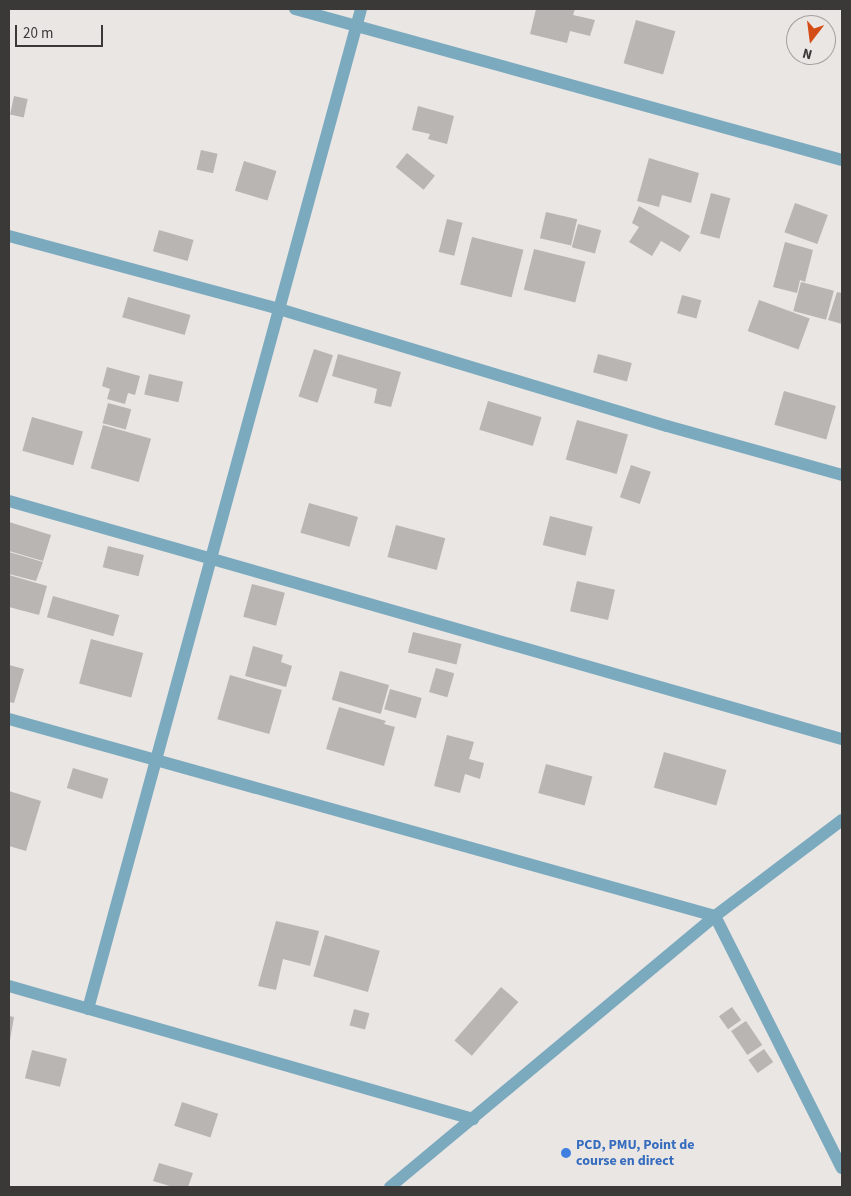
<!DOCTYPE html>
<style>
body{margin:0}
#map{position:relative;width:851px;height:1196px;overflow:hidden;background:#eae6e4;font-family:"Source Sans 3",sans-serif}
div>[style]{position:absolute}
.building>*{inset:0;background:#b9b5b3;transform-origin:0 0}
.minor>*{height:12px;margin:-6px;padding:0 6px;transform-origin:6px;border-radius:6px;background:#7baabf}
.dots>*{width:14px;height:14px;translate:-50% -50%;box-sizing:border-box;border:2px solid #eae6e4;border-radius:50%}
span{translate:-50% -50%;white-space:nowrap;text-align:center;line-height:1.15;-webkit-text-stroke:5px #eae6e4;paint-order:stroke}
.shop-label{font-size:14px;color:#366cbe;font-weight:700}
.left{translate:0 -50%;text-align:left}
.frame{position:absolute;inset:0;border:10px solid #3b3938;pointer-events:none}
.north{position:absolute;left:786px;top:15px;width:50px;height:50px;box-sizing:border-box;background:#eae6e4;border:1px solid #a4a19f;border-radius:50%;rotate:195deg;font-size:14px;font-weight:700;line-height:20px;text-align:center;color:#3b3938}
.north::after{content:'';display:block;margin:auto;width:18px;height:22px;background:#d44d17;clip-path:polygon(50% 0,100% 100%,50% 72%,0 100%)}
.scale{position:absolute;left:15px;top:25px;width:88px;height:22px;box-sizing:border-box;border:2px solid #3b3938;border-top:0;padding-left:6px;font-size:15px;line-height:18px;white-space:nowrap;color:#3b3938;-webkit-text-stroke:4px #eae6e4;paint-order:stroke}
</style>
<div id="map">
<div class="building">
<div style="clip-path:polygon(536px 9px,575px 9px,573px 15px,595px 20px,590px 36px,570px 31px,567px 43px,530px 34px)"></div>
<div style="left:636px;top:20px;width:41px;height:45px;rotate:16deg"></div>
<div style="left:14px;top:96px;width:14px;height:19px;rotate:12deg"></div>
<div style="clip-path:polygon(418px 106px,454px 116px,447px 144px,428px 139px,430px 134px,412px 130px)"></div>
<div style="left:201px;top:150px;width:17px;height:20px;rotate:13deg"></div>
<div style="left:407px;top:153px;width:36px;height:18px;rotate:39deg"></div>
<div style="clip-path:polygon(649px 158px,699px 173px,691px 203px,662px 195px,659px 207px,637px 201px)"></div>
<div style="left:244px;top:161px;width:34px;height:31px;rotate:17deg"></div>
<div style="left:711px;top:193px;width:20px;height:42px;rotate:15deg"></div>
<div style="left:795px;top:203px;width:35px;height:31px;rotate:20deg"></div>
<div style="clip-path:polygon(639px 206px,690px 236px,680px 252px,661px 241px,652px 256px,629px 242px,639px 227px,632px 223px)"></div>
<div style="left:546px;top:212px;width:32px;height:27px;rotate:13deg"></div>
<div style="left:447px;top:219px;width:16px;height:34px;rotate:14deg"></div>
<div style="left:578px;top:224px;width:24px;height:24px;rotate:15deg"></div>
<div style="left:159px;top:230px;width:36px;height:22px;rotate:16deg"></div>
<div style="left:472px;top:237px;width:53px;height:49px;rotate:14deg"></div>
<div style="clip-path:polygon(785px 242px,813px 250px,805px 282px,800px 280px,797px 293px,773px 287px)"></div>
<div style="left:534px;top:249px;width:53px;height:42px;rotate:14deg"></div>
<div style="left:801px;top:282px;width:34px;height:30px;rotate:15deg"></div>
<div style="clip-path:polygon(837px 292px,842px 293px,842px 324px,828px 320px)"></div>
<div style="left:682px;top:295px;width:20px;height:19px;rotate:15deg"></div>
<div style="left:128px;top:297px;width:65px;height:21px;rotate:16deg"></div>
<div style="left:759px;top:300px;width:54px;height:33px;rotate:20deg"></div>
<div style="left:314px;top:349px;width:20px;height:50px;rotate:18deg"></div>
<div style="clip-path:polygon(338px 354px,401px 372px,391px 407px,374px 403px,377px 389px,332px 376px)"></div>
<div style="left:598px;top:354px;width:35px;height:19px;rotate:15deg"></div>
<div style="clip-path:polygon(107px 367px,140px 376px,135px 395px,128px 393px,125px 404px,107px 399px,110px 389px,102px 386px)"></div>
<div style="left:149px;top:374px;width:35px;height:21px;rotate:13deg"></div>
<div style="left:784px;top:391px;width:54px;height:35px;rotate:16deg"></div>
<div style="left:488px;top:401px;width:56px;height:30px;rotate:17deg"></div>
<div style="left:108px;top:403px;width:24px;height:21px;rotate:15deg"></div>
<div style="left:32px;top:417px;width:53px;height:35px;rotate:16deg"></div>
<div style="left:577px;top:420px;width:53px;height:41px;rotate:16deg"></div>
<div style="left:103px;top:425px;width:50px;height:45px;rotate:16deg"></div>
<div style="left:631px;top:465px;width:21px;height:34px;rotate:19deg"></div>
<div style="left:309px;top:503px;width:51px;height:31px;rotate:16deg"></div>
<div style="left:550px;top:516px;width:44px;height:30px;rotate:14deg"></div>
<div style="clip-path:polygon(9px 522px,51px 535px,43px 561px,9px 551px)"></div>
<div style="left:396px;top:525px;width:51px;height:33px;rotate:15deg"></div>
<div style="left:108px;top:546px;width:37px;height:22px;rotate:14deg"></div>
<div style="clip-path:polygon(9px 552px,43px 562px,36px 581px,9px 574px)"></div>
<div style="clip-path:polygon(9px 575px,47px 586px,39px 615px,9px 607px)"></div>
<div style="left:577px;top:581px;width:39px;height:31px;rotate:13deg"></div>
<div style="left:252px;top:584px;width:34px;height:34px;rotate:15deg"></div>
<div style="left:53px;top:596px;width:69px;height:22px;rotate:16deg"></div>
<div style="left:413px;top:632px;width:50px;height:21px;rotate:14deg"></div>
<div style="left:91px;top:639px;width:54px;height:46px;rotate:15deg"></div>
<div style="clip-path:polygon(253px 646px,283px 655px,281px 662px,292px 666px,286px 687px,245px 676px)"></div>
<div style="clip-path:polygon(9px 665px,24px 669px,14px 703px,9px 702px)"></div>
<div style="left:436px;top:668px;width:19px;height:25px;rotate:16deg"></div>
<div style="left:340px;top:671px;width:51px;height:30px;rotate:16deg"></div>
<div style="left:230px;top:675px;width:54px;height:46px;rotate:16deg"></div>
<div style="left:390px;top:689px;width:33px;height:21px;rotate:16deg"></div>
<div style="clip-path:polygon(339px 707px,386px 721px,384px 724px,395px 727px,384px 766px,326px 749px)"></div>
<div style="clip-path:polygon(447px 735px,474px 742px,469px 759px,484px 763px,480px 779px,465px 774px,460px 793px,434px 786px)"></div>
<div style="left:664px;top:752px;width:65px;height:37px;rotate:16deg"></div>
<div style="left:546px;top:764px;width:48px;height:30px;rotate:15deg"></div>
<div style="left:73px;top:768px;width:37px;height:21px;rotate:17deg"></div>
<div style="clip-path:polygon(9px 791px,41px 801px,26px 851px,9px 846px)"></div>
<div style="clip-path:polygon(276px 921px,319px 931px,310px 966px,283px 959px,276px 990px,258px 986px)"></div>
<div style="left:325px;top:935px;width:57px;height:43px;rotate:16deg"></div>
<div style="left:501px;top:987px;width:23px;height:71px;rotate:41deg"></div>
<div style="left:732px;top:1007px;width:16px;height:16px;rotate:55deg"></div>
<div style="left:354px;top:1009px;width:16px;height:17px;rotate:15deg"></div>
<div style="clip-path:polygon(9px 1016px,14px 1017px,10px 1040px,9px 1040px)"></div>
<div style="left:746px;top:1021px;width:29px;height:18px;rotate:56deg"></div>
<div style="left:764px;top:1049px;width:16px;height:19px;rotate:55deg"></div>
<div style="left:32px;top:1050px;width:36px;height:29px;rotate:14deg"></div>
<div style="left:182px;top:1102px;width:38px;height:25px;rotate:18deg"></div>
<div style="clip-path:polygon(159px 1163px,193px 1173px,188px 1187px,173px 1187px,153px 1181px)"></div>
</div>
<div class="minor">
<div style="left:295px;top:9px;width:567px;rotate:15.43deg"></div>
<div style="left:9px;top:236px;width:280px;rotate:15.1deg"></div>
<div style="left:279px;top:309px;width:405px;rotate:16.8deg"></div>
<div style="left:667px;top:426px;width:182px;rotate:15.6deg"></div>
<div style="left:9px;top:501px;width:866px;rotate:15.95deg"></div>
<div style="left:9px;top:719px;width:733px;rotate:15.59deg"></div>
<div style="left:715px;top:916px;width:282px;rotate:63.3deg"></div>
<div style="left:9px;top:986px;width:483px;rotate:16deg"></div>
<div style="left:88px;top:1009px;width:1037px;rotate:-74.73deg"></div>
<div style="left:390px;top:1187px;width:423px;rotate:-39.8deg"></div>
<div style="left:715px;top:916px;width:159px;rotate:-37.1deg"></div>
</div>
<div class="dots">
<div style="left:566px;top:1153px;background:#3f7fe0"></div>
</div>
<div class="shop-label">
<span class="left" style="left:576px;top:1153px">PCD, PMU, Point de<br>course en direct</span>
</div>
<div class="frame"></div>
<div class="north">N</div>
<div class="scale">20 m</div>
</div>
